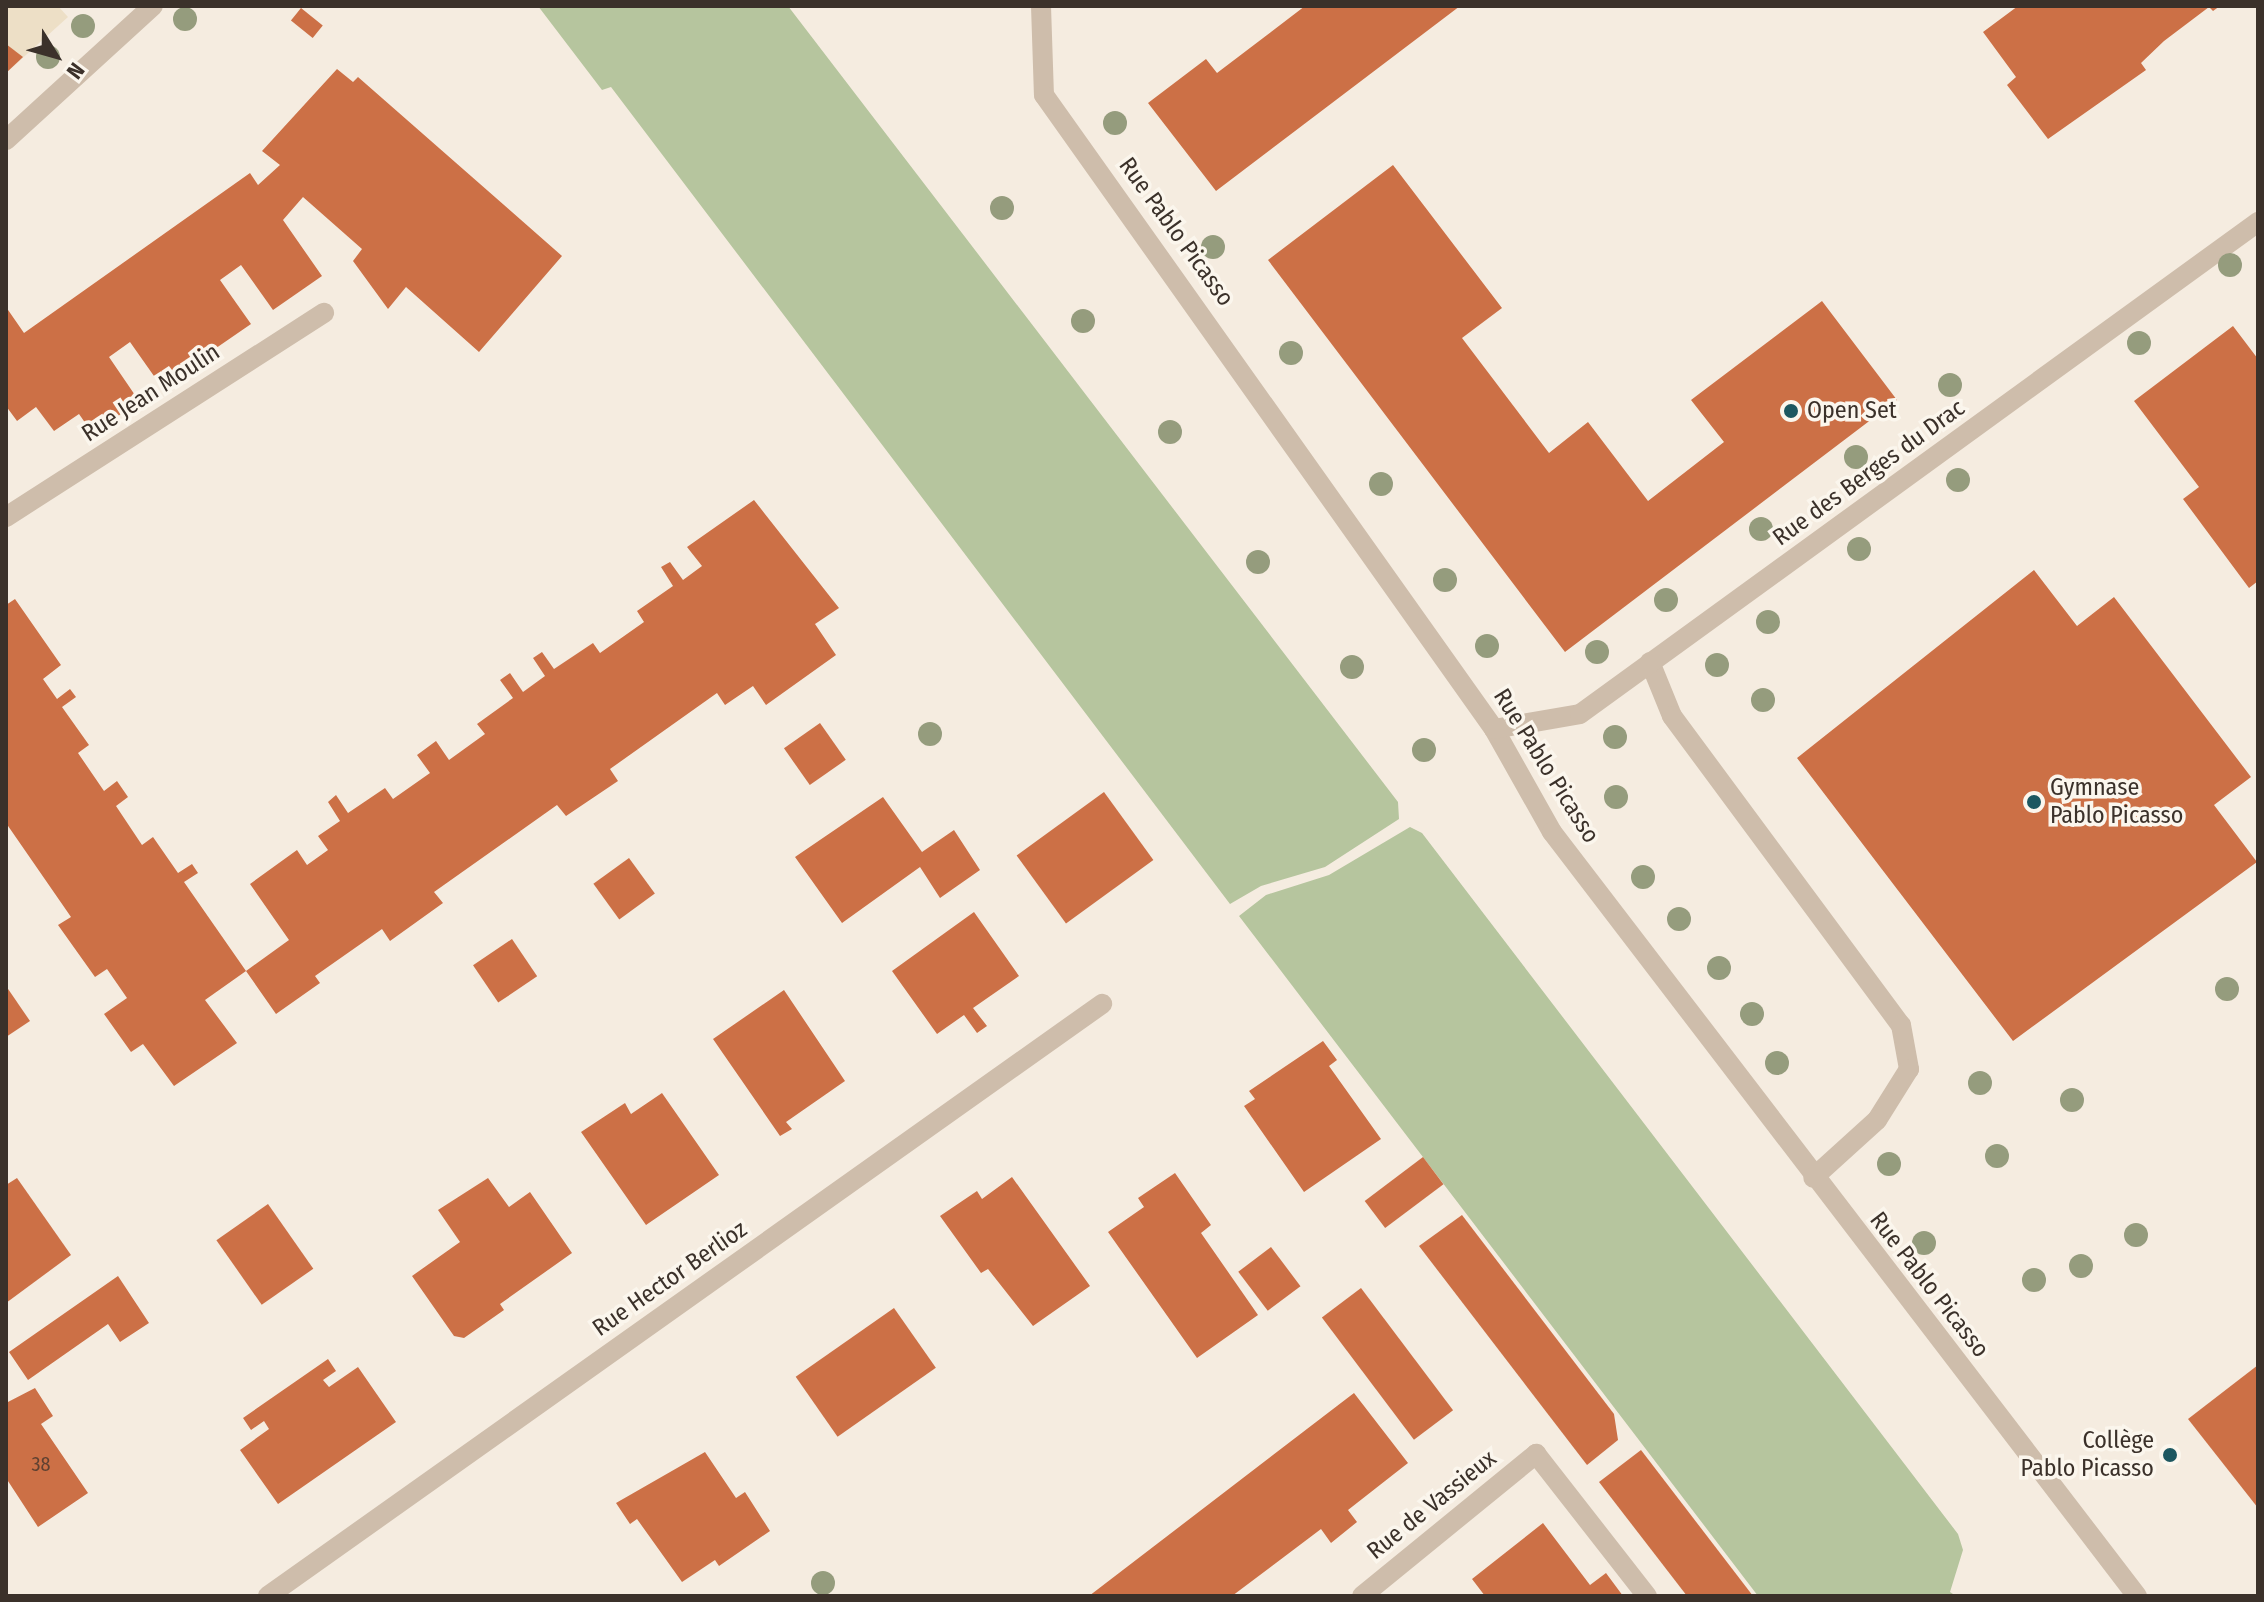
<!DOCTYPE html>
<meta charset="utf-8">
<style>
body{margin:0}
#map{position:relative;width:2264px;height:1602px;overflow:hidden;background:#f5ece0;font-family:"Fira Sans Condensed",sans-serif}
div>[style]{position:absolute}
.green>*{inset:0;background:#b6c59e}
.plaza>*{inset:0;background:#eddfc6}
.building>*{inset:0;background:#cc7046;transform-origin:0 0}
.minor>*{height:20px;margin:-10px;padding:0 10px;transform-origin:10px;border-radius:10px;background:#cebdab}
.trees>*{width:24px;height:24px;margin:-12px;border-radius:50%;background:#959c7d}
.dots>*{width:22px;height:22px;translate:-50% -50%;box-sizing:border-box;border:4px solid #fbf6ed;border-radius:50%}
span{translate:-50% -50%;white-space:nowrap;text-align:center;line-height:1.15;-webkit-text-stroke:7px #fbf6ed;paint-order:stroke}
.number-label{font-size:20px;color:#5f4131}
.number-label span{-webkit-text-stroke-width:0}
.street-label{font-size:24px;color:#3b312a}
.poi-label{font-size:24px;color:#3b312a}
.left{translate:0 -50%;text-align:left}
.right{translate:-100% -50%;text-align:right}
.frame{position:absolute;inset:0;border:8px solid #3b312a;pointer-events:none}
.north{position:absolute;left:16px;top:16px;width:80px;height:80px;-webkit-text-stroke:6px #fbf6ed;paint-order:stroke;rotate:127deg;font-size:22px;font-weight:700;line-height:32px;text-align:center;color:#3b312a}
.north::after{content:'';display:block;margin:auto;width:28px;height:36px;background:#3b312a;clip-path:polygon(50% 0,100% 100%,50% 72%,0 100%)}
</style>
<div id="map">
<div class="green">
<div style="clip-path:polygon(538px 6px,788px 6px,1398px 802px,1399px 819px,1325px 867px,1261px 886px,1230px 904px,611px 87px,602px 90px)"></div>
<div style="clip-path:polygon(1410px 827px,1422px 833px,1958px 1534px,1963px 1550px,1950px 1592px,1956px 1596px,1758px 1596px,1239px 916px,1266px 895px,1329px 875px)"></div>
</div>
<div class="plaza">
<div style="clip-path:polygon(6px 6px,58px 6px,68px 17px,6px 73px)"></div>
</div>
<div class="building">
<div style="clip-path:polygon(1305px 6px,1460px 6px,1216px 191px,1148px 103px,1206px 59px,1217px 73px)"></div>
<div style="clip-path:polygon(2018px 6px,2220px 6px,2213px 11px,2209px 7px,2164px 41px,2141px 63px,2146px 70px,2048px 139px,2007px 85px,2016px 77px,1983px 32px)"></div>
<div style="left:301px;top:8px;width:28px;height:16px;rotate:39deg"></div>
<div style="clip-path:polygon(6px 44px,23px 57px,6px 73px)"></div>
<div style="clip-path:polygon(337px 69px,353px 82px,358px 77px,562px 256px,479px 352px,406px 287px,388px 309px,353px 261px,362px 249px,303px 197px,283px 220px,322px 276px,273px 310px,241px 265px,220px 280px,251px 324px,161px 386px,130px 342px,109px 357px,139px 401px,93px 434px,79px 414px,54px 431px,36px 407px,17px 421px,6px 406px,6px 307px,24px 333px,250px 173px,258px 185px,280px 165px,262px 151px)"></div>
<div style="clip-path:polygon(1393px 165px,1502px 308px,1462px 338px,1549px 453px,1588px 422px,1648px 501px,1724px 442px,1691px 400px,1822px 301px,1897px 400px,1565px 652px,1268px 260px)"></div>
<div style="clip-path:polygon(2233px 326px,2258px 359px,2258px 581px,2249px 588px,2183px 499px,2199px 487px,2134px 401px)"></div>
<div style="clip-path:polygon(754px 500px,839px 608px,815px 624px,836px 655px,766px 705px,753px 686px,725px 705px,717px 693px,610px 769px,618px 781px,566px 816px,557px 805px,434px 892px,443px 903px,390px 941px,382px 929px,315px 976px,320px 983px,276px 1014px,246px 971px,289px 940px,250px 884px,297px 850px,307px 865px,328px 850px,318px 836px,340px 821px,328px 802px,336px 795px,348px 813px,385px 788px,393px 799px,430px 773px,417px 755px,436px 741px,449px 760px,485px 734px,477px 724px,513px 698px,500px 680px,510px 673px,523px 692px,545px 676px,533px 658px,542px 652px,554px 669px,593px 643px,600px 653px,644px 622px,637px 611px,673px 586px,661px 567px,670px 562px,683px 580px,702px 566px,687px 547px)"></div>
<div style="clip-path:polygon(2034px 570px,2077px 626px,2114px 597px,2251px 777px,2214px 805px,2257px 862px,2013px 1041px,1797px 758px)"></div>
<div style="clip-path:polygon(15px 599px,61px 665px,43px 679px,57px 699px,70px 689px,76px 697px,62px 707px,89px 745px,78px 753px,104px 791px,117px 781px,128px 797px,116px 806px,142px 845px,153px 837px,178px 873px,192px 864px,198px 873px,184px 882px,246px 971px,205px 1000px,237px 1043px,174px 1086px,143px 1044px,131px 1052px,104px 1014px,127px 998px,107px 969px,95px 977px,58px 925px,71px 917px,6px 823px,6px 605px)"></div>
<div style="left:820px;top:723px;width:45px;height:44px;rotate:55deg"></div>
<div style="left:1104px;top:792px;width:84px;height:108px;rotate:54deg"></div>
<div style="clip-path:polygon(883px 797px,922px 852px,954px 830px,980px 870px,940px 898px,920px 867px,842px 923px,795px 857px)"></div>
<div style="left:629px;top:858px;width:44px;height:44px;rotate:54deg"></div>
<div style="clip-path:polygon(974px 912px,1019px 976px,973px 1008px,987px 1026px,977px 1033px,964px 1015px,937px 1034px,892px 971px)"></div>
<div style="left:512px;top:939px;width:45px;height:47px;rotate:56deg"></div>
<div style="clip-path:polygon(6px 986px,30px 1021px,6px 1037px)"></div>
<div style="clip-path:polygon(784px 990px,845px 1081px,786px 1122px,792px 1129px,780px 1136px,713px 1039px)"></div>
<div style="clip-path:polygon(1323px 1041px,1337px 1060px,1329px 1066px,1381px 1139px,1304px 1192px,1244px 1106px,1255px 1099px,1249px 1091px)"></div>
<div style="clip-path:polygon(662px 1093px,719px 1175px,646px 1225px,581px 1132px,625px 1103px,631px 1114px)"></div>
<div style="left:1423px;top:1157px;width:34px;height:73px;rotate:53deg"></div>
<div style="clip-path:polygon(1175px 1173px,1211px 1225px,1201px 1233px,1258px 1315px,1197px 1358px,1108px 1232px,1144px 1207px,1138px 1198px)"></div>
<div style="clip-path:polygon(1012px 1177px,1090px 1286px,1033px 1326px,988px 1269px,981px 1273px,940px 1216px,977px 1191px,982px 1199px)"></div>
<div style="clip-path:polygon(17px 1178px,71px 1255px,6px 1303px,6px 1185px)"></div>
<div style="clip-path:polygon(488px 1178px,509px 1207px,530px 1192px,572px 1253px,500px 1304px,504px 1310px,464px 1338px,454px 1336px,412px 1276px,460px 1242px,438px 1210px)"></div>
<div style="left:268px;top:1204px;width:79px;height:63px;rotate:55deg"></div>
<div style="clip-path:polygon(1462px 1215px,1614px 1414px,1618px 1440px,1587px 1465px,1419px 1246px)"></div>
<div style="left:1271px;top:1247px;width:49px;height:41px;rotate:53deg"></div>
<div style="clip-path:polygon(118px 1276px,149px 1323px,120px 1342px,108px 1324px,28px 1380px,9px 1352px)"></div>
<div style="left:1361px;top:1288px;width:153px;height:49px;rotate:53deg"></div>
<div style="left:894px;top:1308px;width:73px;height:120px;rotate:55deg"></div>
<div style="clip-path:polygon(328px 1359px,336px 1371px,323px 1380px,329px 1387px,358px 1367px,396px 1422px,278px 1504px,240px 1450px,269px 1429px,264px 1421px,251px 1430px,243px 1418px)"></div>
<div style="clip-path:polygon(2258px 1365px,2258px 1508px,2188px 1419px)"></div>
<div style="clip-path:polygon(35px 1388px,53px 1416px,41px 1424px,88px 1493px,38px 1527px,6px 1478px,6px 1403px)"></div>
<div style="clip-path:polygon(1354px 1393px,1408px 1463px,1348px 1510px,1357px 1522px,1331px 1543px,1321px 1529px,1232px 1596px,1089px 1596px)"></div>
<div style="clip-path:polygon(1641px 1450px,1753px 1596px,1687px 1596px,1599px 1482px)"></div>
<div style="clip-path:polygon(705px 1452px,736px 1498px,745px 1492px,770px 1531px,719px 1566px,715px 1560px,682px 1582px,637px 1519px,630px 1524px,616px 1503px)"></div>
<div style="clip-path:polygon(1543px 1523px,1590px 1585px,1606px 1573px,1623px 1596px,1485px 1596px,1472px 1579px)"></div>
</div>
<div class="minor">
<div style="left:1041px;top:6px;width:89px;rotate:88.1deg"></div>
<div style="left:1044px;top:95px;width:777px;rotate:54.63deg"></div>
<div style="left:1494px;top:729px;width:118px;rotate:60.6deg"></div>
<div style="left:1552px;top:832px;width:962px;rotate:52.56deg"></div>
<div style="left:6px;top:140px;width:199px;rotate:-42.4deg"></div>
<div style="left:6px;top:517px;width:378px;rotate:-32.7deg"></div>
<div style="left:1650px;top:662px;width:58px;rotate:67.8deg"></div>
<div style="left:1672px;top:716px;width:385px;rotate:53.5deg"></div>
<div style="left:1901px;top:1025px;width:45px;rotate:79.7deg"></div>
<div style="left:1909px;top:1069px;width:60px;rotate:122.1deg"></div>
<div style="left:1877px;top:1120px;width:86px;rotate:137.8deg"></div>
<div style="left:1494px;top:729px;width:87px;rotate:-9.9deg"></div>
<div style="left:1580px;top:714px;width:838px;rotate:-35.97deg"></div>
<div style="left:268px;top:1596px;width:1023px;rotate:-35.37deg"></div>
<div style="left:1362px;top:1596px;width:225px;rotate:-39.2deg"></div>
<div style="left:1536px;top:1454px;width:180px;rotate:52deg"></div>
</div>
<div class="trees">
<div style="left:185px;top:19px"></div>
<div style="left:83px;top:26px"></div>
<div style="left:48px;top:57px"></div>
<div style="left:1115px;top:123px"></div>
<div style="left:1002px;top:208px"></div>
<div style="left:1213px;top:247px"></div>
<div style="left:2230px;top:265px"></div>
<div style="left:1083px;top:321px"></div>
<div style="left:2139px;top:343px"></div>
<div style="left:1291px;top:353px"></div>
<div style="left:1950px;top:385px"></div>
<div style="left:1170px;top:432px"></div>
<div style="left:1856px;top:457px"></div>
<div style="left:1958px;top:480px"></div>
<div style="left:1381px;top:484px"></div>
<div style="left:1761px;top:529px"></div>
<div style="left:1859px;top:549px"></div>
<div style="left:1258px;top:562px"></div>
<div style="left:1445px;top:580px"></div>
<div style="left:1666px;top:600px"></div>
<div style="left:1768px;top:622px"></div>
<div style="left:1487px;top:646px"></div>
<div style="left:1597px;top:652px"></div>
<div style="left:1717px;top:665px"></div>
<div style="left:1352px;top:667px"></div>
<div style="left:1763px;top:700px"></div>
<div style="left:930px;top:734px"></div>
<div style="left:1615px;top:737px"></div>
<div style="left:1424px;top:750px"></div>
<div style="left:1616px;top:797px"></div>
<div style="left:1643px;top:877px"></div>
<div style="left:1679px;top:919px"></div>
<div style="left:1719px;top:968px"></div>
<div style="left:2227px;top:989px"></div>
<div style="left:1752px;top:1014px"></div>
<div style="left:1777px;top:1063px"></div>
<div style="left:1980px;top:1083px"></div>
<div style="left:2072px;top:1100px"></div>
<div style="left:1997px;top:1156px"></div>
<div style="left:1889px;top:1164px"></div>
<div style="left:2136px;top:1235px"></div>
<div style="left:1924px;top:1243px"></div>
<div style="left:2081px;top:1266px"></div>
<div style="left:2034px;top:1280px"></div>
<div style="left:823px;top:1583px"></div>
</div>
<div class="dots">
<div style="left:1791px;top:411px;background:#1d5760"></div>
<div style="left:2034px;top:802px;background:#1d5760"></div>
<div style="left:2170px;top:1455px;background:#1d5760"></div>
</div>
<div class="number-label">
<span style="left:41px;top:1464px">38</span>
</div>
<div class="street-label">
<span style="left:1176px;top:232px;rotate:54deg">Rue Pablo Picasso</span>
<span style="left:151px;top:393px;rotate:-33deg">Rue Jean Moulin</span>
<span style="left:1869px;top:473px;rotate:-36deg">Rue des Berges du Drac</span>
<span style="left:1546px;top:766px;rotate:58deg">Rue Pablo Picasso</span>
<span style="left:670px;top:1279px;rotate:-35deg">Rue Hector Berlioz</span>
<span style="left:1929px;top:1285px;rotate:52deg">Rue Pablo Picasso</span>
<span style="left:1432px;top:1505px;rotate:-39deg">Rue de Vassieux</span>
</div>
<div class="poi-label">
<span class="left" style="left:1807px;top:411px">Open Set</span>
<span class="left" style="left:2050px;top:802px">Gymnase<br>Pablo Picasso</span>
<span class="right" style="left:2154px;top:1455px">Collège<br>Pablo Picasso</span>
</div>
<div class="frame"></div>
<div class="north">N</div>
</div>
